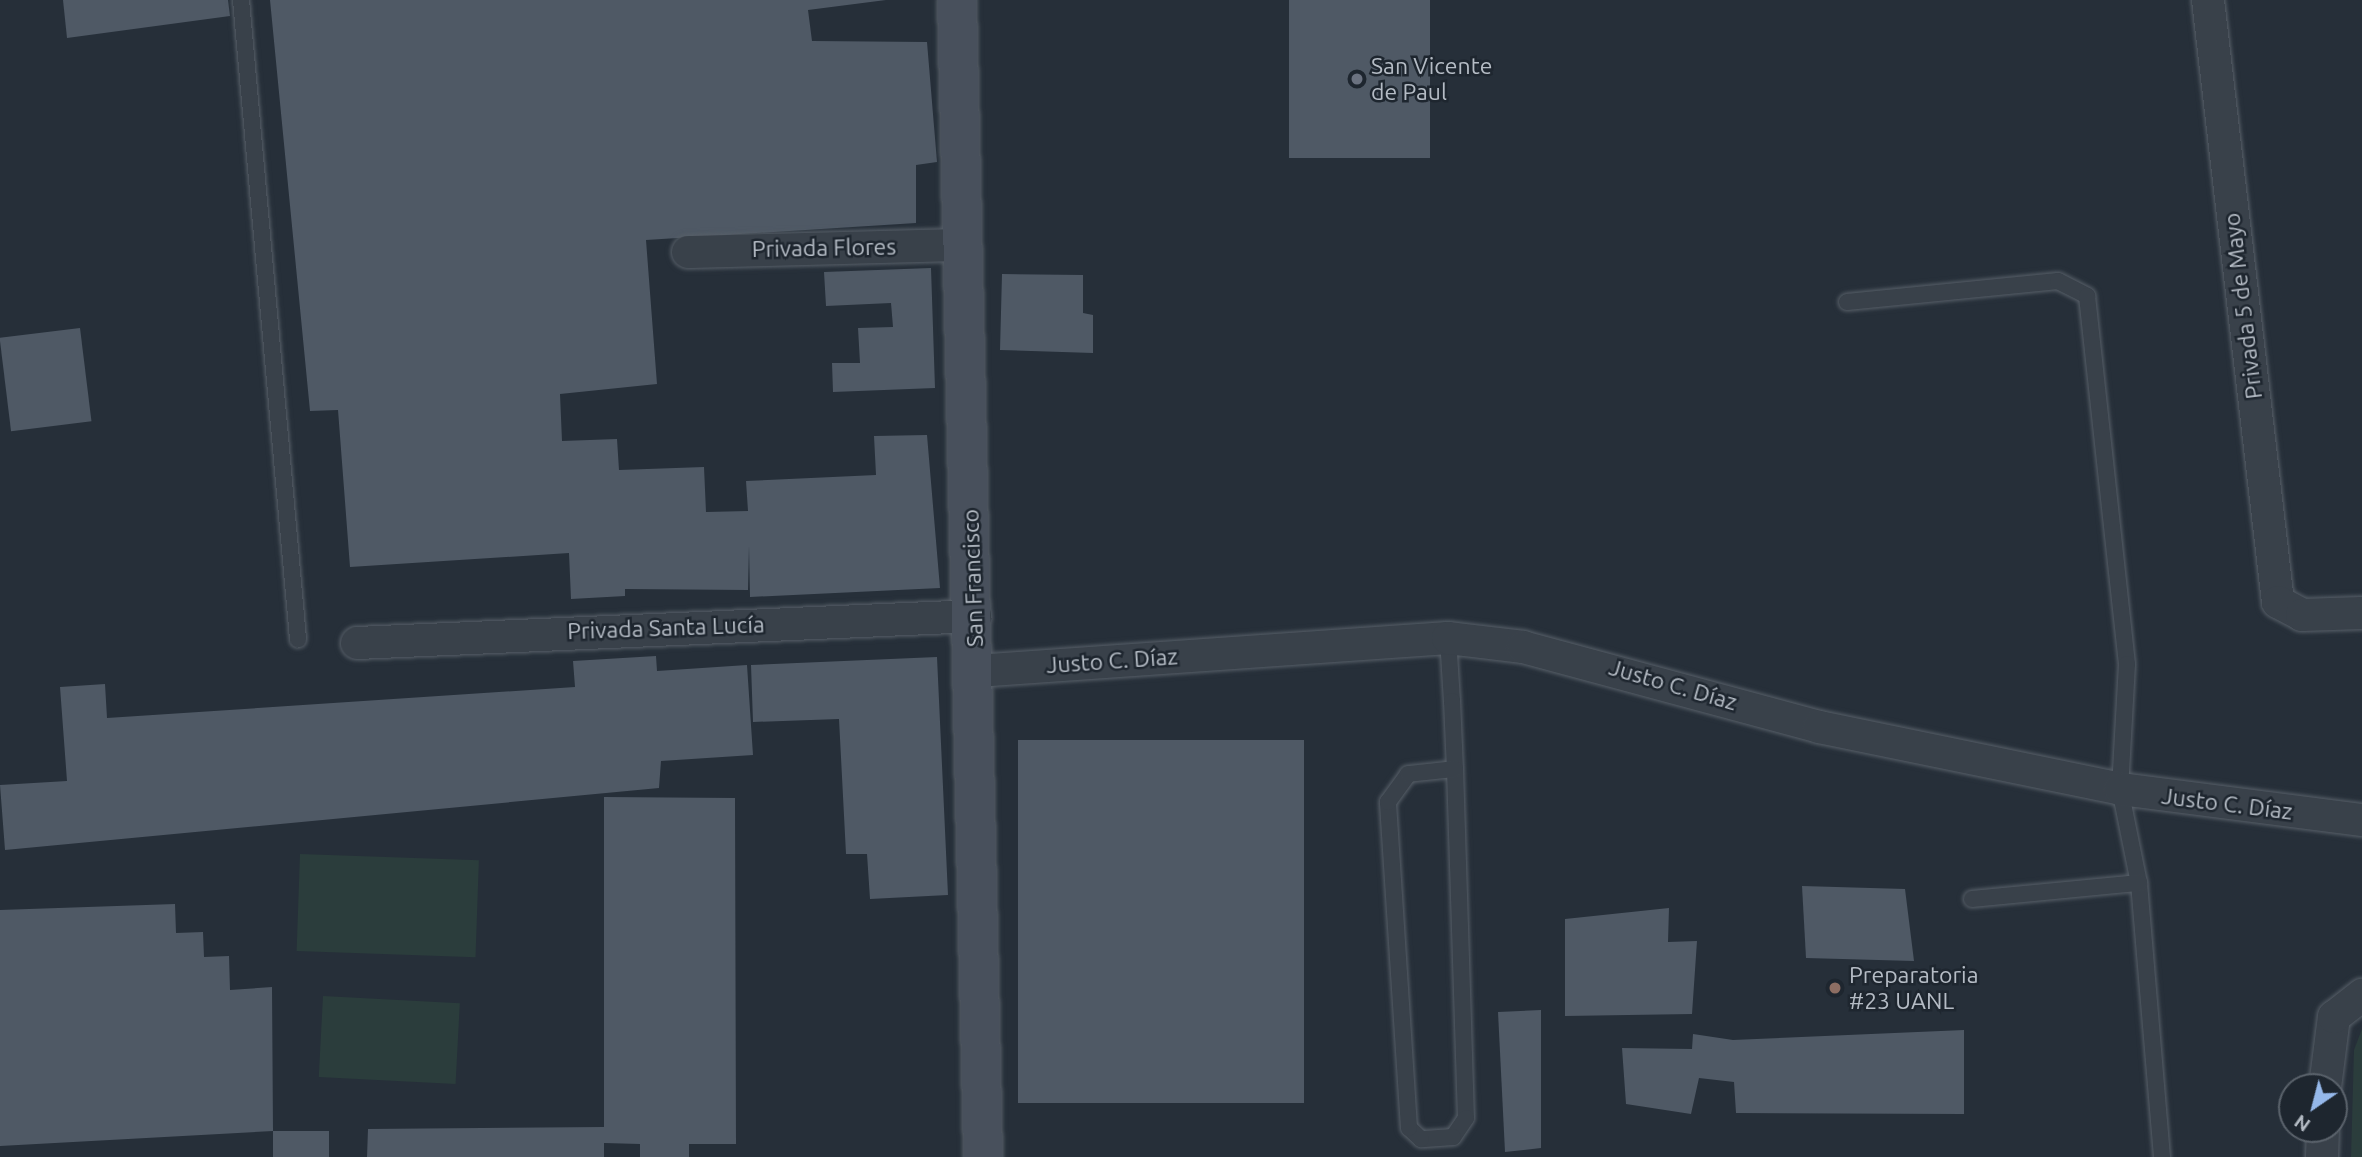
<!DOCTYPE html>
<meta charset="utf-8">
<style>
body{margin:0}
#map{position:relative;width:2362px;height:1157px;overflow:hidden;background:#262f39;font-family:Ubuntu,sans-serif}
div>[style]{position:absolute}
.green>*{inset:0;background:#2b3d3c;transform-origin:0 0}
.building>*{inset:0;background:#4f5965;transform-origin:0 0}
.roads{filter:drop-shadow(0 0 2px #575f68) drop-shadow(0 0 2px #575f68)}
.lane>*{height:16px;margin:-8px;padding:0 8px;transform-origin:8px;border-radius:8px;background:#39414a}
.street>*{height:32px;margin:-16px;padding:0 16px;transform-origin:16px;border-radius:16px;background:#39414a}
.secondary>*{height:38px;margin:-19px;padding:0 19px;transform-origin:19px;border-radius:19px;background:#48505c}
.dots>*{width:19px;height:19px;translate:-50% -50%;box-sizing:border-box;border:4px solid #1e262f;border-radius:50%}
span{translate:-50% -50%;white-space:nowrap;text-align:center;line-height:1.15;-webkit-text-stroke:5px #1e262f;paint-order:stroke}
.poi-label{font-size:23px;color:#b5bcc5}
.left{translate:0 -50%;text-align:left}
.street-label{font-size:23px;color:#b5bcc5}
.north{position:absolute;left:2278px;top:1073px;width:70px;height:70px;box-sizing:border-box;background:#1e262f;border:2px solid #5a626b;border-radius:50%;rotate:215deg;font-size:19px;font-weight:700;line-height:28px;text-align:center;color:#b5bcc5}
.north::after{content:'';display:block;margin:auto;width:24px;height:32px;background:#95b8ea;clip-path:polygon(50% 0,100% 100%,50% 72%,0 100%)}
</style>
<div id="map">
<div class="green">
<div style="left:300px;top:854px;width:179px;height:97px;rotate:2deg"></div>
<div style="left:323px;top:996px;width:137px;height:81px;rotate:3deg"></div>
<div style="clip-path:polygon(2362px 1029px,2362px 1157px,2351px 1157px,2354px 1050px)"></div>
</div>
<div class="building">
<div style="clip-path:polygon(63px 0,228px 0,230px 16px,67px 38px)"></div>
<div style="clip-path:polygon(270px 0,886px 0,808px 10px,812px 41px,927px 42px,937px 162px,916px 165px,916px 223px,646px 240px,657px 384px,560px 394px,562px 441px,617px 439px,619px 470px,704px 467px,706px 512px,748px 511px,746px 481px,876px 475px,874px 436px,927px 435px,940px 588px,750px 597px,749px 546px,748px 590px,625px 589px,625px 596px,571px 599px,569px 553px,350px 567px,338px 410px,310px 411px)"></div>
<div style="left:1289px;top:0;width:141px;height:158px"></div>
<div style="clip-path:polygon(931px 268px,935px 388px,833px 392px,832px 363px,860px 363px,858px 328px,893px 327px,891px 303px,826px 306px,824px 272px)"></div>
<div style="clip-path:polygon(1002px 274px,1083px 275px,1083px 313px,1093px 315px,1093px 353px,1000px 350px)"></div>
<div style="left:80px;top:328px;width:94px;height:81px;rotate:83deg"></div>
<div style="clip-path:polygon(656px 656px,657px 671px,747px 665px,753px 755px,661px 761px,659px 788px,5px 850px,0 785px,67px 781px,60px 687px,105px 684px,107px 718px,575px 687px,573px 661px)"></div>
<div style="clip-path:polygon(937px 657px,948px 895px,870px 899px,867px 854px,846px 854px,839px 719px,753px 722px,751px 665px)"></div>
<div style="left:1304px;top:740px;width:363px;height:286px;rotate:90deg"></div>
<div style="clip-path:polygon(604px 797px,735px 798px,736px 1144px,689px 1144px,689px 1157px,640px 1157px,640px 1144px,604px 1143px,604px 1157px,367px 1157px,368px 1129px,604px 1127px)"></div>
<div style="clip-path:polygon(1802px 886px,1905px 889px,1914px 961px,1806px 958px)"></div>
<div style="clip-path:polygon(175px 904px,176px 933px,203px 932px,204px 957px,229px 956px,230px 990px,272px 987px,273px 1131px,0 1146px,0 910px)"></div>
<div style="clip-path:polygon(1669px 908px,1668px 942px,1697px 941px,1692px 1014px,1565px 1016px,1565px 919px)"></div>
<div style="clip-path:polygon(1541px 1010px,1541px 1148px,1505px 1152px,1498px 1012px)"></div>
<div style="clip-path:polygon(1964px 1030px,1964px 1114px,1736px 1113px,1734px 1082px,1699px 1078px,1691px 1114px,1626px 1104px,1622px 1048px,1692px 1049px,1693px 1034px,1733px 1040px)"></div>
<div style="left:273px;top:1131px;width:56px;height:26px"></div>
</div>
<div class="roads">
<div class="lane">
<div style="left:241px;top:0;width:642px;rotate:84.9deg"></div>
<div style="left:1847px;top:302px;width:212px;rotate:-5.7deg"></div>
<div style="left:2058px;top:281px;width:33px;rotate:27deg"></div>
<div style="left:2087px;top:296px;width:370px;rotate:83.8deg"></div>
<div style="left:2127px;top:664px;width:125px;rotate:93.2deg"></div>
<div style="left:2120px;top:789px;width:96px;rotate:78.6deg"></div>
<div style="left:2139px;top:883px;width:275px;rotate:85.2deg"></div>
<div style="left:1448px;top:638px;width:63px;rotate:86.4deg"></div>
<div style="left:1452px;top:701px;width:68px;rotate:87.5deg"></div>
<div style="left:1455px;top:769px;width:349px;rotate:88.2deg"></div>
<div style="left:1466px;top:1118px;width:23px;rotate:124deg"></div>
<div style="left:1453px;top:1137px;width:32px;rotate:176deg"></div>
<div style="left:1421px;top:1139px;width:16px;rotate:-137deg"></div>
<div style="left:1409px;top:1128px;width:327px;rotate:-93.7deg"></div>
<div style="left:1388px;top:802px;width:34px;rotate:-54deg"></div>
<div style="left:1408px;top:774px;width:47px;rotate:-6.1deg"></div>
<div style="left:1972px;top:899px;width:168px;rotate:-5.5deg"></div>
</div>
<div class="street">
<div style="left:2208px;top:0;width:606px;rotate:83.37deg"></div>
<div style="left:2278px;top:602px;width:27px;rotate:28deg"></div>
<div style="left:2302px;top:615px;width:60px;rotate:-1.9deg"></div>
<div style="left:688px;top:252px;width:273px;rotate:-1.5deg"></div>
<div style="left:357px;top:643px;width:619px;rotate:-2.5deg"></div>
<div style="left:976px;top:671px;width:473px;rotate:-4deg"></div>
<div style="left:1448px;top:638px;width:76px;rotate:6.8deg"></div>
<div style="left:1523px;top:647px;width:307px;rotate:15.1deg"></div>
<div style="left:1819px;top:727px;width:307px;rotate:11.6deg"></div>
<div style="left:2120px;top:789px;width:244px;rotate:7.3deg"></div>
<div style="left:2325px;top:1087px;width:71px;rotate:-82.7deg"></div>
<div style="left:2334px;top:1017px;width:36px;rotate:-38deg"></div>
<div style="left:2322px;top:1157px;width:28px;rotate:-88deg"></div>
</div>
<div class="secondary">
<div style="left:957px;top:0;width:1157px;rotate:88.71deg"></div>
</div>
</div>
<div class="dots">
<div style="left:1357px;top:79px;background:#6b7280"></div>
<div style="left:1835px;top:988px;background:#8d6e63"></div>
</div>
<div class="poi-label">
<span class="left" style="left:1371px;top:79px">San Vicente<br>de Paul</span>
<span class="left" style="left:1849px;top:988px">Preparatoria<br>#23 UANL</span>
</div>
<div class="street-label">
<span style="left:824px;top:248px;rotate:-1deg">Privada Flores</span>
<span style="left:2243px;top:306px;rotate:-97deg">Privada 5 de Mayo</span>
<span style="left:973px;top:578px;rotate:-92deg">San Francisco</span>
<span style="left:666px;top:628px;rotate:-2deg">Privada Santa Lucía</span>
<span style="left:1112px;top:661px;rotate:-4deg">Justo C. Díaz</span>
<span style="left:1673px;top:685px;rotate:16deg">Justo C. Díaz</span>
<span style="left:2227px;top:804px;rotate:7deg">Justo C. Díaz</span>
</div>
<div class="north">N</div>
</div>
